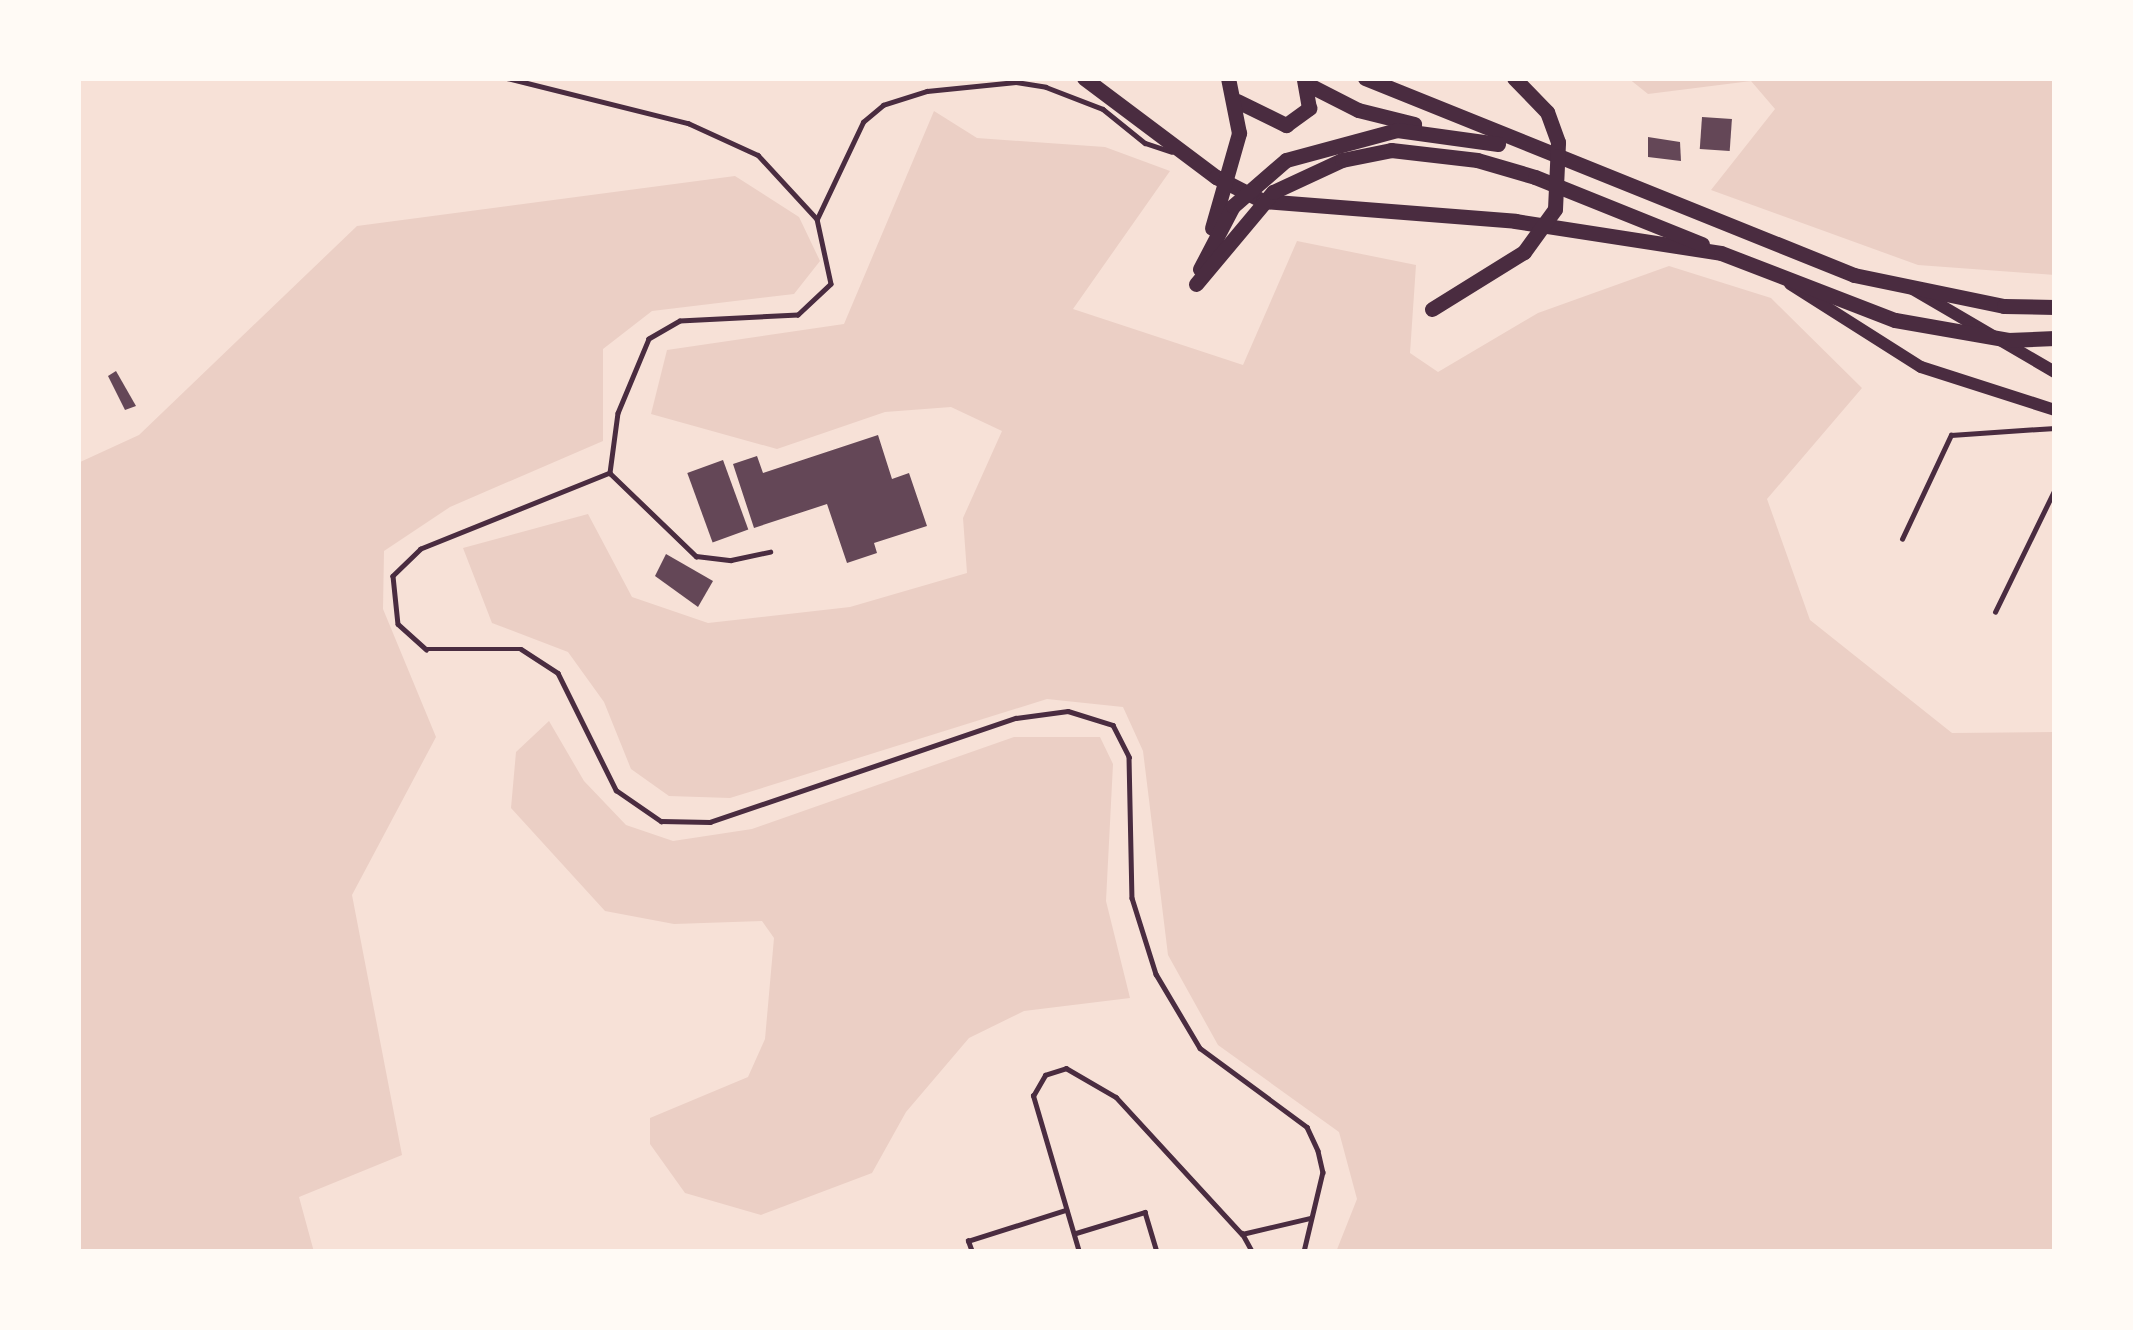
<!DOCTYPE html>
<style>
body{margin:0}
#map{position:relative;width:2133px;height:1330px;overflow:hidden;background:#f7e1d7;font-family:"IBM Plex Sans",sans-serif}
div>[style]{position:absolute}
.green>*{inset:0;background:#ebcfc5}
.building>*{inset:0;background:#644757;transform-origin:0 0}
.service>*{height:4.5px;margin:-2.25px;padding:0 2.25px;transform-origin:2.25px;border-radius:2.25px;background:#4a2c40}
.tertiary>*{height:12px;margin:-6px;padding:0 6px;transform-origin:6px;border-radius:6px;background:#4a2c40}
.primary>*{height:15px;margin:-7.5px;padding:0 7.5px;transform-origin:7.5px;border-radius:7.5px;background:#4a2c40}
span{translate:-50% -50%;white-space:nowrap;text-align:center;line-height:1.15;-webkit-text-stroke:9px #fffaf5;paint-order:stroke}
.frame{position:absolute;inset:0;border:81px solid #fffaf5;pointer-events:none}
</style>
<div id="map">
<div class="green">
<div style="clip-path:polygon(1628px 78px,2055px 78px,2055px 275px,1918px 265px,1711px 190px,1775px 109px,1751px 81px,1648px 94px)"></div>
<div style="clip-path:polygon(934px 111px,977px 138px,1105px 147px,1170px 171px,1073px 309px,1243px 365px,1297px 241px,1416px 265px,1410px 353px,1438px 372px,1538px 313px,1669px 266px,1771px 298px,1862px 388px,1767px 499px,1810px 620px,1952px 733px,2055px 732px,2055px 1252px,1336px 1252px,1357px 1199px,1339px 1132px,1218px 1045px,1168px 955px,1143px 751px,1123px 707px,1047px 699px,730px 798px,669px 796px,631px 769px,604px 702px,568px 652px,492px 623px,463px 548px,588px 514px,632px 597px,708px 623px,850px 607px,967px 573px,963px 518px,1002px 431px,951px 407px,885px 412px,777px 449px,651px 414px,667px 350px,844px 324px)"></div>
<div style="clip-path:polygon(735px 176px,799px 217px,820px 261px,794px 294px,652px 311px,603px 349px,603px 441px,450px 507px,384px 551px,383px 609px,436px 737px,352px 895px,402px 1155px,299px 1197px,314px 1252px,78px 1252px,78px 463px,139px 435px,357px 226px)"></div>
<div style="clip-path:polygon(549px 721px,584px 781px,626px 825px,673px 841px,752px 829px,1014px 737px,1100px 737px,1113px 764px,1106px 901px,1130px 998px,1024px 1011px,969px 1038px,906px 1112px,872px 1173px,761px 1215px,685px 1193px,650px 1144px,650px 1118px,748px 1077px,765px 1039px,774px 938px,762px 921px,674px 924px,605px 911px,511px 808px,516px 752px)"></div>
</div>
<div class="building">
<div style="left:1702px;top:117px;width:30px;height:32px;rotate:4deg"></div>
<div style="clip-path:polygon(1648px 137px,1680px 142px,1681px 161px,1648px 157px)"></div>
<div style="clip-path:polygon(116px 371px,136px 406px,125px 410px,108px 376px)"></div>
<div style="clip-path:polygon(878px 435px,892px 479px,909px 473px,927px 526px,874px 543px,877px 553px,847px 563px,827px 504px,754px 528px,733px 464px,757px 456px,763px 473px)"></div>
<div style="left:723px;top:460px;width:74px;height:38px;rotate:70deg"></div>
<div style="clip-path:polygon(666px 554px,713px 581px,698px 607px,655px 576px)"></div>
</div>
<div class="service">
<div style="left:507px;top:78px;width:187px;rotate:14deg"></div>
<div style="left:688px;top:123px;width:77px;rotate:24.6deg"></div>
<div style="left:758px;top:155px;width:87px;rotate:47.3deg"></div>
<div style="left:817px;top:219px;width:66px;rotate:77.8deg"></div>
<div style="left:831px;top:284px;width:45px;rotate:136.8deg"></div>
<div style="left:798px;top:315px;width:118px;rotate:177.1deg"></div>
<div style="left:680px;top:321px;width:36px;rotate:150deg"></div>
<div style="left:649px;top:339px;width:80px;rotate:112.7deg"></div>
<div style="left:618px;top:413px;width:61px;rotate:97.6deg"></div>
<div style="left:610px;top:473px;width:204px;rotate:158.1deg"></div>
<div style="left:421px;top:549px;width:39px;rotate:136deg"></div>
<div style="left:393px;top:576px;width:48px;rotate:84.1deg"></div>
<div style="left:398px;top:624px;width:38px;rotate:42deg"></div>
<div style="left:426px;top:649px;width:95px"></div>
<div style="left:521px;top:649px;width:44px;rotate:33deg"></div>
<div style="left:558px;top:673px;width:131px;rotate:63.6deg"></div>
<div style="left:616px;top:790px;width:55px;rotate:34.6deg"></div>
<div style="left:661px;top:821px;width:49px;rotate:1.2deg"></div>
<div style="left:710px;top:822px;width:323px;rotate:-18.8deg"></div>
<div style="left:1016px;top:718px;width:52px;rotate:-7.7deg"></div>
<div style="left:1068px;top:711px;width:47px;rotate:17.3deg"></div>
<div style="left:1113px;top:725px;width:36px;rotate:63deg"></div>
<div style="left:1129px;top:757px;width:141px;rotate:88.8deg"></div>
<div style="left:1132px;top:898px;width:80px;rotate:72.5deg"></div>
<div style="left:1156px;top:974px;width:86px;rotate:59.3deg"></div>
<div style="left:1200px;top:1048px;width:133px;rotate:36.4deg"></div>
<div style="left:1307px;top:1127px;width:26px;rotate:65deg"></div>
<div style="left:1318px;top:1151px;width:22px;rotate:77deg"></div>
<div style="left:1323px;top:1172px;width:82px;rotate:103.4deg"></div>
<div style="left:817px;top:219px;width:107px;rotate:-64.6deg"></div>
<div style="left:863px;top:122px;width:26px;rotate:-40deg"></div>
<div style="left:883px;top:105px;width:46px;rotate:-17.7deg"></div>
<div style="left:927px;top:91px;width:89px;rotate:-5.8deg"></div>
<div style="left:1016px;top:82px;width:30px;rotate:9deg"></div>
<div style="left:1046px;top:87px;width:61px;rotate:21.1deg"></div>
<div style="left:1103px;top:109px;width:54px;rotate:39deg"></div>
<div style="left:1145px;top:143px;width:28px;rotate:18deg"></div>
<div style="left:610px;top:473px;width:120px;rotate:44deg"></div>
<div style="left:696px;top:556px;width:35px;rotate:7deg"></div>
<div style="left:731px;top:560px;width:40px;rotate:-12deg"></div>
<div style="left:1902px;top:539px;width:115px;rotate:-64.8deg"></div>
<div style="left:1951px;top:435px;width:104px;rotate:-3.9deg"></div>
<div style="left:1995px;top:612px;width:137px;rotate:-64deg"></div>
<div style="left:1076px;top:1233px;width:72px;rotate:-16.9deg"></div>
<div style="left:1145px;top:1212px;width:42px;rotate:73.3deg"></div>
<div style="left:972px;top:1252px;width:12px;rotate:-110deg"></div>
<div style="left:968px;top:1241px;width:103px;rotate:-17.6deg"></div>
<div style="left:1079px;top:1252px;width:163px;rotate:-106.4deg"></div>
<div style="left:1033px;top:1096px;width:24px;rotate:-60deg"></div>
<div style="left:1045px;top:1075px;width:22px;rotate:-18deg"></div>
<div style="left:1066px;top:1068px;width:58px;rotate:30.1deg"></div>
<div style="left:1116px;top:1097px;width:186px;rotate:47.4deg"></div>
<div style="left:1252px;top:1252px;width:21px;rotate:-119deg"></div>
<div style="left:1242px;top:1234px;width:70px;rotate:-13.2deg"></div>
</div>
<div class="tertiary">
<div style="left:1790px;top:284px;width:155px;rotate:32.4deg"></div>
<div style="left:1921px;top:367px;width:141px;rotate:17.8deg"></div>
<div style="left:1911px;top:288px;width:167px;rotate:30.3deg"></div>
</div>
<div class="primary">
<div style="left:1084px;top:78px;width:165px;rotate:36.9deg"></div>
<div style="left:1216px;top:177px;width:53px;rotate:27.1deg"></div>
<div style="left:1263px;top:201px;width:253px;rotate:4.5deg"></div>
<div style="left:1515px;top:221px;width:208px;rotate:8.8deg"></div>
<div style="left:1721px;top:253px;width:186px;rotate:21.1deg"></div>
<div style="left:1895px;top:320px;width:115px;rotate:10deg"></div>
<div style="left:2008px;top:340px;width:47px;rotate:-2.4deg"></div>
<div style="left:1365px;top:78px;width:527px;rotate:21.94deg"></div>
<div style="left:1854px;top:275px;width:153px;rotate:11.7deg"></div>
<div style="left:2004px;top:306px;width:51px;rotate:1.1deg"></div>
<div style="left:1307px;top:84px;width:57px;rotate:27deg"></div>
<div style="left:1358px;top:110px;width:58px;rotate:14deg"></div>
<div style="left:1237px;top:101px;width:55px;rotate:26.1deg"></div>
<div style="left:1286px;top:125px;width:29px;rotate:-36deg"></div>
<div style="left:1309px;top:108px;width:29px;rotate:-100deg"></div>
<div style="left:1212px;top:228px;width:99px;rotate:-74.1deg"></div>
<div style="left:1239px;top:133px;width:56px;rotate:-101.3deg"></div>
<div style="left:1200px;top:269px;width:71px;rotate:-62.4deg"></div>
<div style="left:1233px;top:206px;width:70px;rotate:-41deg"></div>
<div style="left:1286px;top:160px;width:115px;rotate:-15.1deg"></div>
<div style="left:1397px;top:130px;width:102px;rotate:7.9deg"></div>
<div style="left:1196px;top:284px;width:120px;rotate:-50.1deg"></div>
<div style="left:1273px;top:192px;width:76px;rotate:-24.9deg"></div>
<div style="left:1342px;top:160px;width:50px;rotate:-11.5deg"></div>
<div style="left:1391px;top:150px;width:87px;rotate:6.6deg"></div>
<div style="left:1477px;top:160px;width:60px;rotate:16.3deg"></div>
<div style="left:1535px;top:177px;width:180px;rotate:21.9deg"></div>
<div style="left:1432px;top:309px;width:108px;rotate:-31.8deg"></div>
<div style="left:1524px;top:252px;width:53px;rotate:-54.2deg"></div>
<div style="left:1555px;top:209px;width:67px;rotate:-87.4deg"></div>
<div style="left:1558px;top:142px;width:32px;rotate:-110deg"></div>
<div style="left:1547px;top:112px;width:47px;rotate:-134.1deg"></div>
</div>
<div class="frame"></div>
</div>
